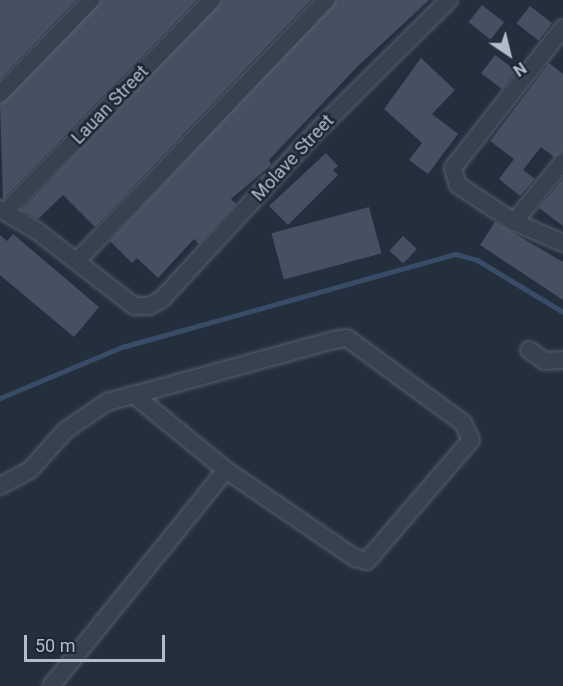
<!DOCTYPE html>
<style>
body{margin:0}
#map{position:relative;width:563px;height:686px;overflow:hidden;background:#242f3e;font-family:Roboto,sans-serif}
div>[style]{position:absolute}
.stream>*{height:5px;margin:-2.5px;padding:0 2.5px;transform-origin:2.5px;border-radius:2.5px;background:#394c67}
.building>*{inset:0;background:#455162;transform-origin:0 0}
.roads{filter:drop-shadow(0 0 2px #565f6c) drop-shadow(0 0 2px #565f6c)}
.street>*{height:16px;margin:-8px;padding:0 8px;transform-origin:8px;border-radius:8px;background:#38414e}
span{translate:-50% -50%;white-space:nowrap;text-align:center;line-height:1.15;-webkit-text-stroke:5px #1d2633;paint-order:stroke}
.street-label{font-size:18px;color:#b4bcc9}
.north{position:absolute;left:479px;top:24px;width:60px;height:60px;-webkit-text-stroke:4px #1d2633;paint-order:stroke;rotate:145deg;font-size:16px;font-weight:700;line-height:24px;text-align:center;color:#b4bcc9}
.north::after{content:'';display:block;margin:auto;width:21px;height:27px;background:#b4bcc9;clip-path:polygon(50% 0,100% 100%,50% 72%,0 100%)}
.scale{position:absolute;left:24px;top:635px;width:141px;height:27px;box-sizing:border-box;border:3px solid #b4bcc9;border-top:0;padding-left:8px;font-size:18px;line-height:21px;white-space:nowrap;color:#b4bcc9;-webkit-text-stroke:4px #1d2633;paint-order:stroke}
</style>
<div id="map">
<div class="stream">
<div style="left:0;top:398px;width:132px;rotate:-22.7deg"></div>
<div style="left:122px;top:347px;width:346px;rotate:-15.6deg"></div>
<div style="left:455px;top:254px;width:23px;rotate:15deg"></div>
<div style="left:477px;top:260px;width:100px;rotate:31.2deg"></div>
</div>
<div class="building">
<div style="clip-path:polygon(0 0,76px 0,0 79px)"></div>
<div style="clip-path:polygon(101px 0,197px 0,3px 199px,0 104px)"></div>
<div style="clip-path:polygon(222px 0,311px 0,95px 227px,63px 195px,38px 219px,22px 210px)"></div>
<div style="clip-path:polygon(336px 0,429px 0,358px 66px,269px 160px,271px 165px,231px 199px,236px 204px,199px 244px,194px 239px,158px 278px,137px 258px,132px 263px,110px 241px)"></div>
<div style="left:482px;top:5px;width:28px;height:22px;rotate:38deg"></div>
<div style="left:530px;top:6px;width:28px;height:22px;rotate:38deg"></div>
<div style="left:495px;top:55px;width:26px;height:23px;rotate:37deg"></div>
<div style="clip-path:polygon(421px 58px,455px 90px,432px 114px,458px 134px,428px 174px,409px 160px,422px 143px,384px 109px)"></div>
<div style="clip-path:polygon(549px 63px,563px 74px,563px 152px,554px 157px,541px 147px,523px 170px,535px 179px,520px 196px,499px 179px,514px 159px,490px 141px)"></div>
<div style="clip-path:polygon(326px 153px,338px 166px,333px 170px,338px 175px,288px 225px,269px 206px)"></div>
<div style="clip-path:polygon(563px 179px,563px 226px,539px 208px)"></div>
<div style="left:369px;top:207px;width:48px;height:101px;rotate:75deg"></div>
<div style="clip-path:polygon(495px 222px,563px 262px,563px 300px,480px 245px)"></div>
<div style="clip-path:polygon(13px 234px,99px 307px,74px 337px,0 275px,0 235px,7px 241px)"></div>
<div style="left:403px;top:236px;width:19px;height:20px;rotate:43deg"></div>
</div>
<div class="roads">
<div class="street">
<div style="left:563px;top:28px;width:178px;rotate:128.2deg"></div>
<div style="left:453px;top:168px;width:18px;rotate:74deg"></div>
<div style="left:458px;top:185px;width:67px;rotate:33.5deg"></div>
<div style="left:514px;top:222px;width:53px;rotate:23.2deg"></div>
<div style="left:0;top:94px;width:131px;rotate:-45.9deg"></div>
<div style="left:0;top:209px;width:43px;rotate:30.7deg"></div>
<div style="left:37px;top:231px;width:123px;rotate:37.7deg"></div>
<div style="left:134px;top:306px;width:15px"></div>
<div style="left:149px;top:306px;width:15px;rotate:-28deg"></div>
<div style="left:162px;top:299px;width:233px;rotate:-47.3deg"></div>
<div style="left:320px;top:128px;width:182px;rotate:-44.8deg"></div>
<div style="left:7px;top:210px;width:293px;rotate:-45.7deg"></div>
<div style="left:514px;top:222px;width:77px;rotate:-50.8deg"></div>
<div style="left:77px;top:261px;width:361px;rotate:-46.3deg"></div>
<div style="left:529px;top:350px;width:19px;rotate:35deg"></div>
<div style="left:545px;top:361px;width:18px;rotate:-3deg"></div>
<div style="left:0;top:486px;width:34px;rotate:-28deg"></div>
<div style="left:30px;top:470px;width:54px;rotate:-48deg"></div>
<div style="left:66px;top:430px;width:50px;rotate:-34.3deg"></div>
<div style="left:107px;top:402px;width:28px;rotate:-15deg"></div>
<div style="left:134px;top:395px;width:207px;rotate:-15.4deg"></div>
<div style="left:334px;top:340px;width:13px;rotate:-9deg"></div>
<div style="left:347px;top:338px;width:144px;rotate:36.2deg"></div>
<div style="left:463px;top:423px;width:19px;rotate:65deg"></div>
<div style="left:471px;top:440px;width:160px;rotate:130.7deg"></div>
<div style="left:367px;top:561px;width:12px;rotate:-166deg"></div>
<div style="left:355px;top:558px;width:156px;rotate:-145.7deg"></div>
<div style="left:226px;top:470px;width:119px;rotate:-140.8deg"></div>
<div style="left:51px;top:686px;width:278px;rotate:-51deg"></div>
</div>
</div>
<div class="street-label">
<span style="left:110px;top:105px;rotate:-46deg">Lauan Street</span>
<span style="left:293px;top:158px;rotate:-47deg">Molave Street</span>
</div>
<div class="north">N</div>
<div class="scale">50 m</div>
</div>
